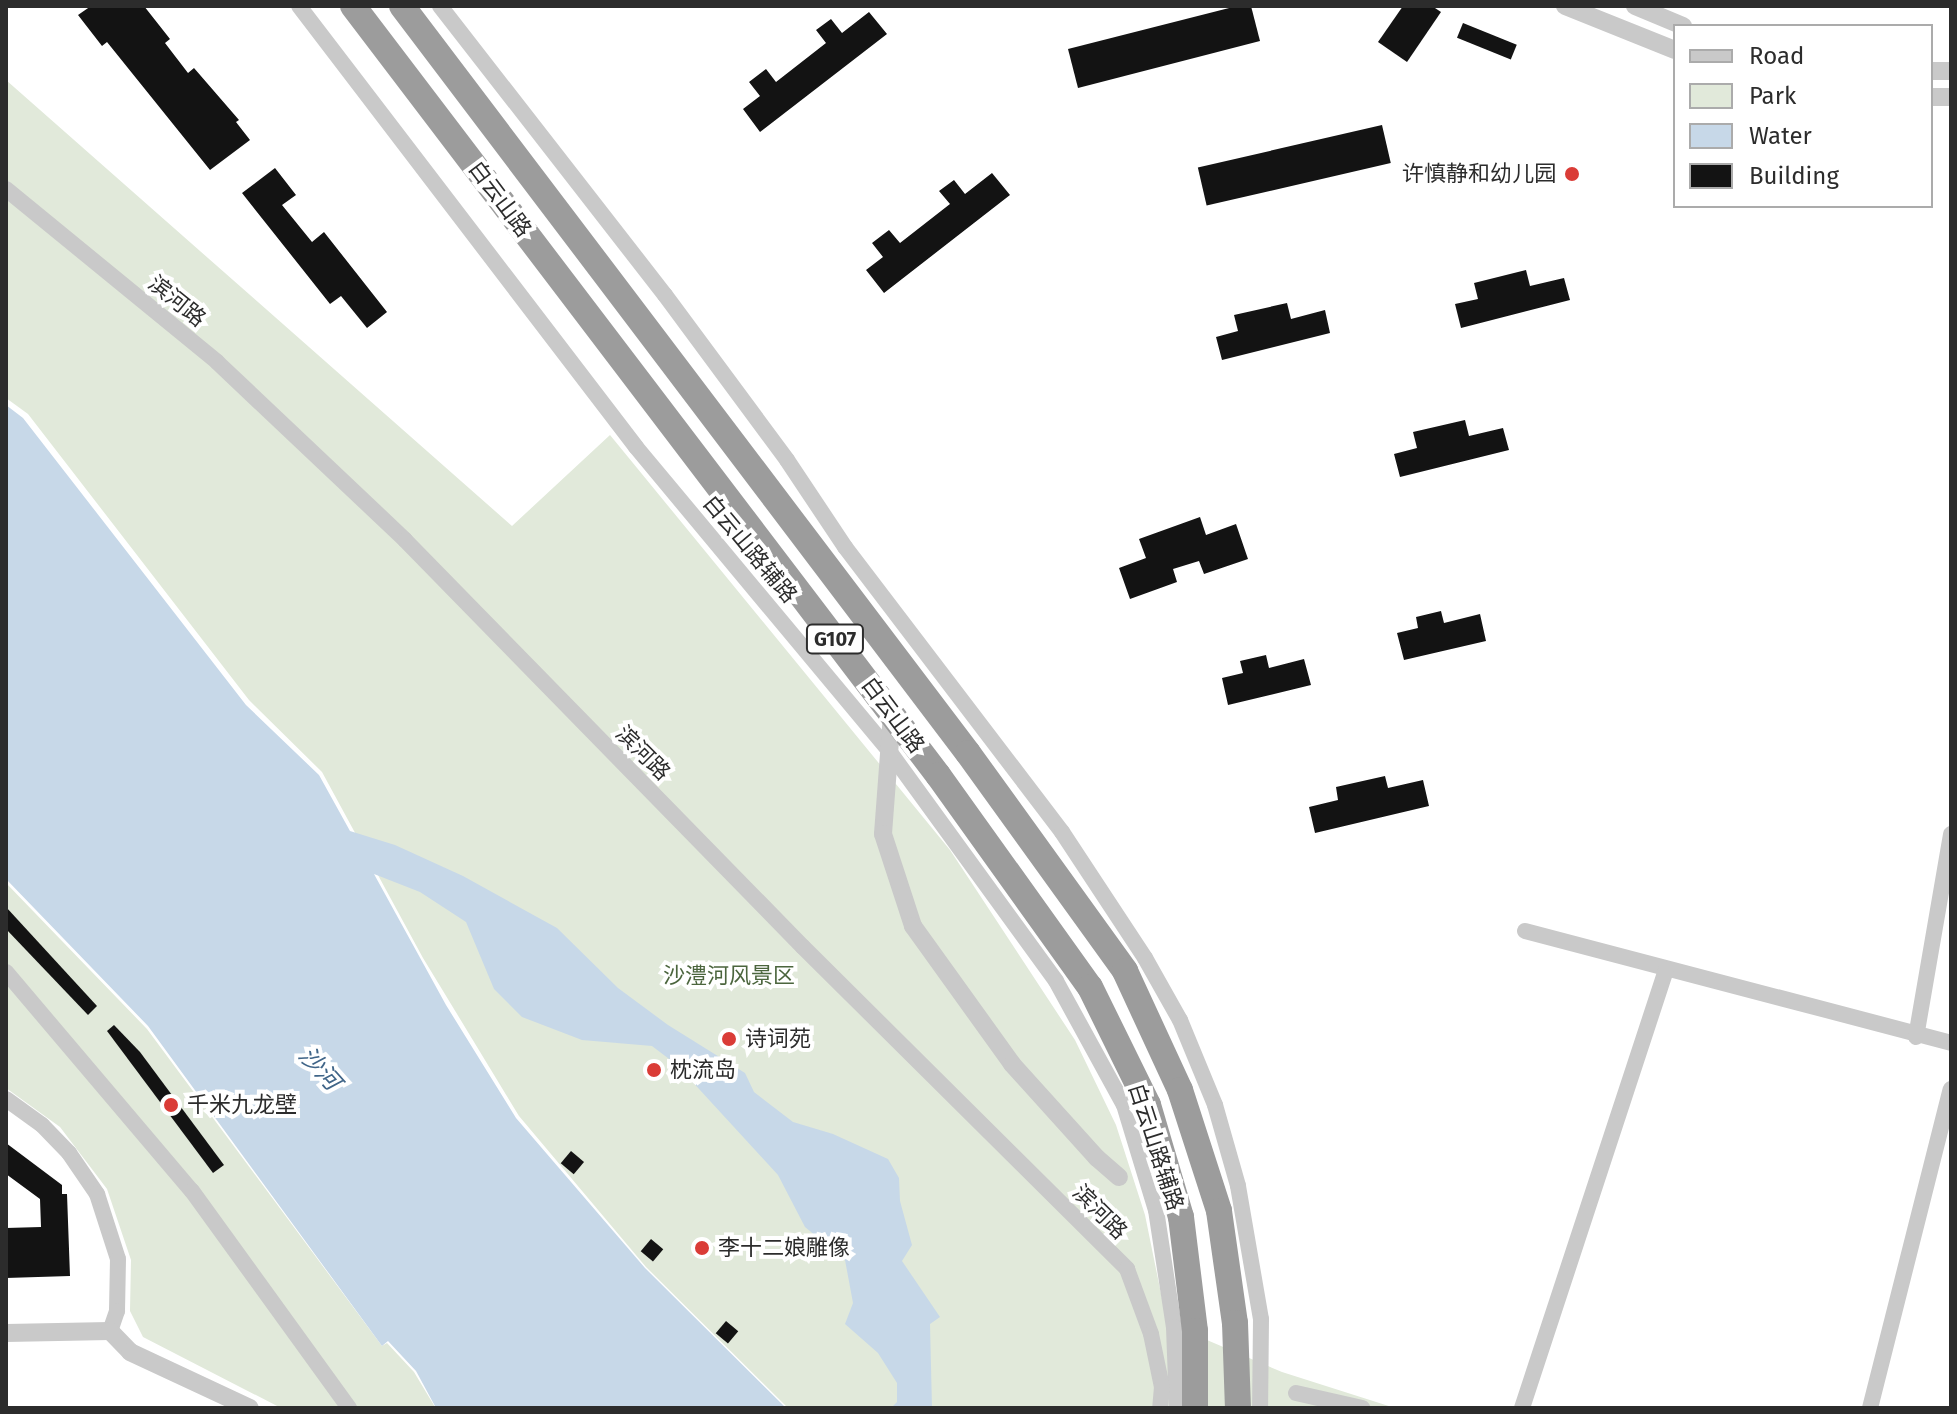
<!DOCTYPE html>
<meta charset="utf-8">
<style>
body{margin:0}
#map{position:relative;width:1957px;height:1414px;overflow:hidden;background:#fff;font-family:"Fira Sans","Noto Sans SC",sans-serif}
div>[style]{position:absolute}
.green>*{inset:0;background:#e1e9da}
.water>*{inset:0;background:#c7d8e8}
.building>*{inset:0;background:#131313;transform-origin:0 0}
.minor>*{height:16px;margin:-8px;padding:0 8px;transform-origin:8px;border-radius:8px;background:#c9c9c9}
.tertiary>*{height:18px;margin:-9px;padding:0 9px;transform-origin:9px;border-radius:9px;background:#c9c9c9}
.trunk>*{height:26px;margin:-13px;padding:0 13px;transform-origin:13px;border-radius:13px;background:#9c9c9c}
.dots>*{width:22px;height:22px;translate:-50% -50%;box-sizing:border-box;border:4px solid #fff;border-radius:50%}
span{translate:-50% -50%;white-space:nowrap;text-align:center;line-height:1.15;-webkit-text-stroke:8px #fff;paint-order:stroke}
.shield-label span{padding:2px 6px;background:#fff;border:2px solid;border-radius:6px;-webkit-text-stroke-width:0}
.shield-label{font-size:20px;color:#2c2c2c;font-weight:700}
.poi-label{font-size:22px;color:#2c2c2c}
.right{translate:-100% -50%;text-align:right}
.left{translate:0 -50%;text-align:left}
.street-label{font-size:22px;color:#2c2c2c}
.park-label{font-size:22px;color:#4b653d}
.water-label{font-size:24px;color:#406588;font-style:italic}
.frame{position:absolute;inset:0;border:8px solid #2c2c2c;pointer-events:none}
.legend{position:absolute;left:1673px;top:24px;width:260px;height:184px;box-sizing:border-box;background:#fff;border:2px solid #ababab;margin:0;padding:10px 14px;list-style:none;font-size:24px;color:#2c2c2c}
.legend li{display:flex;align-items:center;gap:16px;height:40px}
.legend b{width:40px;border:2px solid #ababab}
</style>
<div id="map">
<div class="green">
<div style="clip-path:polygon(6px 80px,512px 526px,610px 435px,950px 850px,1075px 1040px,1116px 1125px,1145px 1215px,1167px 1323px,1282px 1372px,1395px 1408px,788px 1408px,646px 1267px,519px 1116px,423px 958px,322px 772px,249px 700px,28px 414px,6px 398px)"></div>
<div style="clip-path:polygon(6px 883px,147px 1029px,382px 1346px,387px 1343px,414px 1372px,435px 1407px,281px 1408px,143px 1337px,130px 1311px,131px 1260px,107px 1189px,60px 1127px,6px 1088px)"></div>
</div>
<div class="water">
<div style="clip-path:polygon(6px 405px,23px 418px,246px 705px,319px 775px,350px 831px,395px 845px,463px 876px,557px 928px,618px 988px,668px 1025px,745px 1073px,754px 1092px,793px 1122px,833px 1134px,888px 1159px,899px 1178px,900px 1201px,912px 1245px,902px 1261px,940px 1317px,930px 1324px,932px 1408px,891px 1408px,897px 1402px,897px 1383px,878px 1353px,845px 1324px,853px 1303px,845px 1260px,805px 1227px,778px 1175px,677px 1065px,652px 1046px,582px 1040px,522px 1017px,494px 989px,466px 922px,420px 892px,374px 874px,446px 1005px,516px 1118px,645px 1268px,786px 1408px,436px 1408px,416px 1371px,388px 1341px,382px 1346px,148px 1026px,6px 879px)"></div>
</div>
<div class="building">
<div style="clip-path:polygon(91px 6px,144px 6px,170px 39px,165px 43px,188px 73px,194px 68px,239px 120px,236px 122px,250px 140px,210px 170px,107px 42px,102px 46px,78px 15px)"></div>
<div style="clip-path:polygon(1237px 6px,1251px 6px,1260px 41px,1078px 88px,1068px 49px)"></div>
<div style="clip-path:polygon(1403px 6px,1432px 6px,1441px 12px,1407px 62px,1378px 42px)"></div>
<div style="clip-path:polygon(869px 12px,887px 34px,760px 132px,743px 109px,760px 96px,749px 82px,766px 69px,776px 82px,826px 43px,816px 30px,831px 19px,842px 33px)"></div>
<div style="left:1463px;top:23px;width:58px;height:16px;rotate:22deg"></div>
<div style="left:1382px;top:125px;width:39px;height:189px;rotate:77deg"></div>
<div style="clip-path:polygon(275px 168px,296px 195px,282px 205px,312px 242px,324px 232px,387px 312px,367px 328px,341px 296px,330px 304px,242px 193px)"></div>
<div style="clip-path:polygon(992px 173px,1010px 195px,884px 293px,866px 270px,883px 257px,872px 243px,889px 230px,900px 243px,950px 204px,939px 191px,954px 180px,965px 194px)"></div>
<div style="clip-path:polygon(1526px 270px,1530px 286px,1564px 278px,1570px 300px,1461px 328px,1455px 304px,1478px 299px,1474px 283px)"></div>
<div style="clip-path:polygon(1287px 303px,1291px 319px,1325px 310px,1330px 333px,1222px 360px,1216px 337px,1238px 331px,1234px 315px)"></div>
<div style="clip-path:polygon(1465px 420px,1469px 436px,1503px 428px,1509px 450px,1400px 477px,1394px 454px,1417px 448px,1413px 432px)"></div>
<div style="clip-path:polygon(1200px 517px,1206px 535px,1236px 524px,1248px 559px,1204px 574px,1199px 561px,1173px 569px,1177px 582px,1130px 599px,1119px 568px,1146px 558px,1139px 539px)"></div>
<div style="clip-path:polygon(1441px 611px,1444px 623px,1480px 614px,1486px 641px,1404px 660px,1397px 633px,1418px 628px,1416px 617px)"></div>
<div style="clip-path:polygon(1266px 655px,1269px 668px,1304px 659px,1311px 685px,1228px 705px,1222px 678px,1243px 673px,1240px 661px)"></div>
<div style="clip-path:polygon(1385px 776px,1388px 788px,1423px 780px,1429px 806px,1315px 833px,1309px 807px,1338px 800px,1336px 787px)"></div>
<div style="clip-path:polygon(6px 907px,97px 1006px,88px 1015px,6px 929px)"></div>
<div style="clip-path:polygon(114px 1025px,140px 1052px,224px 1165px,213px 1173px,107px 1031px)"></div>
<div style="clip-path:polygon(6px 1143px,62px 1185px,62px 1194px,67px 1194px,70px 1276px,6px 1278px,6px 1228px,41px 1227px,40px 1199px,6px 1174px)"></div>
<div style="left:571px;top:1151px;width:17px;height:16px;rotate:40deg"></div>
<div style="left:651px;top:1239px;width:16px;height:16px;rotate:40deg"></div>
<div style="left:726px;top:1321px;width:16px;height:16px;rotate:40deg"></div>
</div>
<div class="minor">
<div style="left:299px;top:6px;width:555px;rotate:52.61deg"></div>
<div style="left:636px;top:447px;width:396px;rotate:50.2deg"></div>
<div style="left:889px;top:751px;width:284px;rotate:54deg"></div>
<div style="left:1056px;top:981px;width:141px;rotate:61.3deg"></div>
<div style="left:1124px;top:1105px;width:110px;rotate:73.1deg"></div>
<div style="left:1156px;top:1210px;width:118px;rotate:81.3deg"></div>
<div style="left:1174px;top:1327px;width:81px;rotate:87.9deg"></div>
<div style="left:440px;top:6px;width:366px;rotate:52.1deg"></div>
<div style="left:665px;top:295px;width:205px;rotate:53.5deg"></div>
<div style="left:787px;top:460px;width:105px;rotate:56.3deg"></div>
<div style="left:845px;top:547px;width:358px;rotate:52.7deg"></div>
<div style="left:1062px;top:832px;width:151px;rotate:56.6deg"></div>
<div style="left:1145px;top:958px;width:71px;rotate:60.6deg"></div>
<div style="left:1180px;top:1020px;width:92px;rotate:67.6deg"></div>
<div style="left:1215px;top:1105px;width:84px;rotate:74.1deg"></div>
<div style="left:1238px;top:1186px;width:135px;rotate:80.2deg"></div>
<div style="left:1261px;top:1319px;width:89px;rotate:90.6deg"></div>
<div style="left:6px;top:189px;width:273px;rotate:39.3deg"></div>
<div style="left:217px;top:362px;width:259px;rotate:43.4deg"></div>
<div style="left:405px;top:540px;width:569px;rotate:45.64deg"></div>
<div style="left:803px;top:947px;width:457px;rotate:44.8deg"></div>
<div style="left:1127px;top:1269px;width:69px;rotate:69.7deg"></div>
<div style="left:1151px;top:1334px;width:54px;rotate:78.3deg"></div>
<div style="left:1162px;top:1387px;width:21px;rotate:95deg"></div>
<div style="left:1525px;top:931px;width:440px;rotate:14.7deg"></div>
<div style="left:6px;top:972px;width:287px;rotate:49.7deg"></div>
<div style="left:192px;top:1191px;width:268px;rotate:54.1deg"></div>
<div style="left:1916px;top:1037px;width:206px;rotate:-80.2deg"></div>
<div style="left:6px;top:1099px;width:44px;rotate:35.8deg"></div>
<div style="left:42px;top:1125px;width:39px;rotate:46deg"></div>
<div style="left:69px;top:1153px;width:50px;rotate:55.7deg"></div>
<div style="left:97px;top:1194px;width:68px;rotate:72.1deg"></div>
<div style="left:118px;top:1259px;width:52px;rotate:91.1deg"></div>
<div style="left:117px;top:1311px;width:21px;rotate:109deg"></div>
<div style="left:1296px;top:1393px;width:68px;rotate:12.8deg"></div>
<div style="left:1522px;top:1408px;width:462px;rotate:-71.8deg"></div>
<div style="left:1870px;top:1408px;width:329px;rotate:-75.8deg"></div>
</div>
<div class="tertiary">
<div style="left:1565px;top:6px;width:118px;rotate:21.8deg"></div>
<div style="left:1635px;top:6px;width:52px;rotate:22.6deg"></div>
<div style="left:1931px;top:71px;width:20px"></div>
<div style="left:1931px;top:97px;width:20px"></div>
<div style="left:892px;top:714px;width:120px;rotate:94.3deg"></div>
<div style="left:883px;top:834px;width:97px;rotate:71.9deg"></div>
<div style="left:913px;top:926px;width:170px;rotate:54.3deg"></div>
<div style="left:1012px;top:1064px;width:127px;rotate:47.9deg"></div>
<div style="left:1097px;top:1158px;width:29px;rotate:41deg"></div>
<div style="left:6px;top:1333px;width:104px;rotate:-1.1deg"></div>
<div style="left:110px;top:1331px;width:29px;rotate:46deg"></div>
<div style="left:130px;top:1352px;width:132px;rotate:25deg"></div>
</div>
<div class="trunk">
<div style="left:353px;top:6px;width:966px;rotate:52.74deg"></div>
<div style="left:938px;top:775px;width:261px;rotate:54.4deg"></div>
<div style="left:1090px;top:987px;width:131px;rotate:63.8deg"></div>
<div style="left:1148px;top:1105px;width:117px;rotate:73.6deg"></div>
<div style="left:1181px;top:1217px;width:115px;rotate:83deg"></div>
<div style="left:1195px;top:1331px;width:77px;rotate:90deg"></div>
<div style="left:402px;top:6px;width:937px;rotate:52.85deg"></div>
<div style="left:968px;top:753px;width:269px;rotate:54.2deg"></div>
<div style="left:1125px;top:971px;width:131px;rotate:65.2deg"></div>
<div style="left:1180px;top:1090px;width:127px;rotate:72.1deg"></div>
<div style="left:1219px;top:1211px;width:113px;rotate:81.9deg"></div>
<div style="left:1235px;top:1323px;width:85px;rotate:88deg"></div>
</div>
<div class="dots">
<div style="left:1572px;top:174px;background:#da3c37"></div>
<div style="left:729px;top:1039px;background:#da3c37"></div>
<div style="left:654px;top:1070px;background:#da3c37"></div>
<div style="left:171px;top:1105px;background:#da3c37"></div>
<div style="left:702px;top:1248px;background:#da3c37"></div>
</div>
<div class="shield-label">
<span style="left:835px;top:639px">G107</span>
</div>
<div class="poi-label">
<span class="right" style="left:1556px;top:174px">许慎静和幼儿园</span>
<span class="left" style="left:745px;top:1039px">诗词苑</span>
<span class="left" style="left:670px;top:1070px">枕流岛</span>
<span class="left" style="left:187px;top:1105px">千米九龙壁</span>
<span class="left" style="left:718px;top:1248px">李十二娘雕像</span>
</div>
<div class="street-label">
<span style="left:500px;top:199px;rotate:53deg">白云山路</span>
<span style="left:177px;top:301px;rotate:39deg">滨河路</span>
<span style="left:750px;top:549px;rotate:50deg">白云山路辅路</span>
<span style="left:893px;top:715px;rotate:53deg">白云山路</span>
<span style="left:643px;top:753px;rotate:45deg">滨河路</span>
<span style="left:1156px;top:1147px;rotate:72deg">白云山路辅路</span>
<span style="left:1100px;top:1212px;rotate:45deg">滨河路</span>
</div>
<div class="park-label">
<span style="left:729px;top:976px">沙澧河风景区</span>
</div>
<div class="water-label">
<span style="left:319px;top:1069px;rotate:48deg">沙河</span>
</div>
<div class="frame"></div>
<ul class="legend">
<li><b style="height:10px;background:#c9c9c9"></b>Road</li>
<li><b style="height:22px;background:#e1e9da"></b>Park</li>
<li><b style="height:22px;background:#c7d8e8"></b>Water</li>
<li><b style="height:22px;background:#131313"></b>Building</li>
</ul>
</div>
